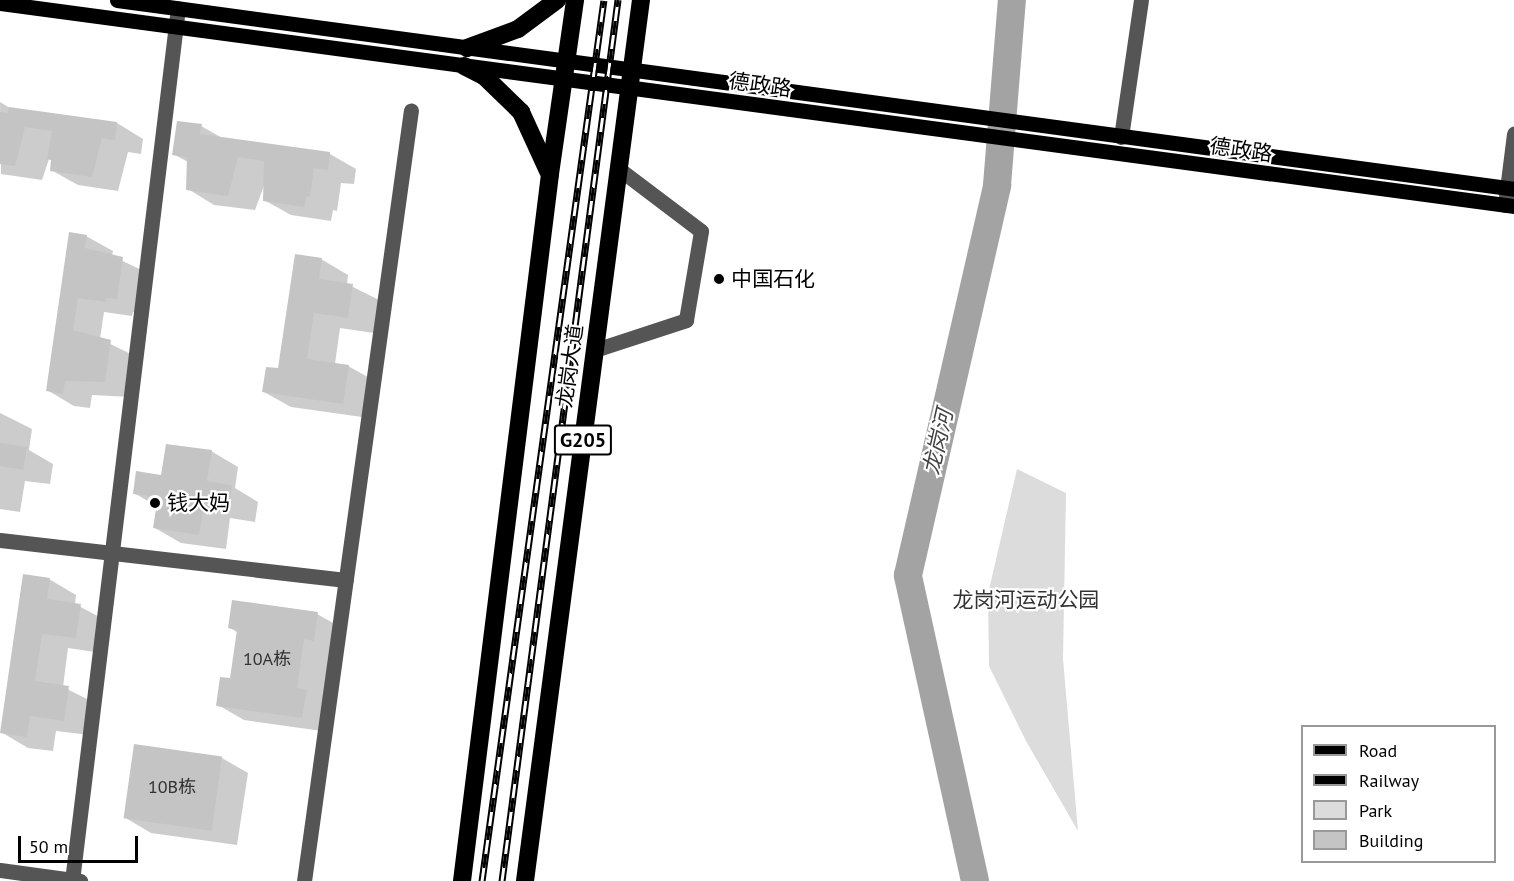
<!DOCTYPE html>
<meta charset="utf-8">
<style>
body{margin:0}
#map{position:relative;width:1514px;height:881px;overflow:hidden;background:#fff;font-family:"PT Sans","Noto Sans SC",sans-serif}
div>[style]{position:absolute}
.green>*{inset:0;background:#dcdcdc}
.shadow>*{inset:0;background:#0003}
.river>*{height:28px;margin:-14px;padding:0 14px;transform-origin:14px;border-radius:14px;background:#a3a3a3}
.building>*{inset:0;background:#c4c4c4;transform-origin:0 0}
.minor>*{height:15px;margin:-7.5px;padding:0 7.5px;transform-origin:7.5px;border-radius:7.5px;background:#555}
.major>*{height:15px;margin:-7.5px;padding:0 7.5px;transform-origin:7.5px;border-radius:7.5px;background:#000}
.highway>*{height:18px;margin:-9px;padding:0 9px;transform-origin:9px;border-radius:9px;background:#000}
.rail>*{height:7px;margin-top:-3.5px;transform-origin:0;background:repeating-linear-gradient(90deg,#fff 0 14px,#000 0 28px);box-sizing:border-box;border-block:2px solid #000}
.dots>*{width:16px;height:16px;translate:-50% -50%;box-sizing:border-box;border:3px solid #fff;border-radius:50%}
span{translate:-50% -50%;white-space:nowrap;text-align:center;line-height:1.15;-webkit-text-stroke:4.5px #fff;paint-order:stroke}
.number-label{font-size:18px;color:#313131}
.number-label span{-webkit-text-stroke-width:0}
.shield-label span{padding:2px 4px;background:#fff;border:2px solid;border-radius:4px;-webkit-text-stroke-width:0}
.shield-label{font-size:20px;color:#000;font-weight:700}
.street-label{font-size:21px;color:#000}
.poi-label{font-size:21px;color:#000}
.left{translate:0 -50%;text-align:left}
.park-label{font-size:21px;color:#333}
.water-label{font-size:22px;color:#444;font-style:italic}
.legend{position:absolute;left:1301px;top:725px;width:195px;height:138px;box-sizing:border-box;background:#fff;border:2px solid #999;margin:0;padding:8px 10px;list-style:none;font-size:18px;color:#000}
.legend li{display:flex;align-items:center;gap:12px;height:30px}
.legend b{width:30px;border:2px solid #999}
.scale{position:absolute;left:18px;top:836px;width:120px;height:27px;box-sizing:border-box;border:3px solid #000;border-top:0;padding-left:8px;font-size:18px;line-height:21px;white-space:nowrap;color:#000;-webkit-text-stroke:4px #fff;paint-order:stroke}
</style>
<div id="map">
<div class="green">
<div style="clip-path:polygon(1017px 469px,1066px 493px,1063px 659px,1078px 831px,1026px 741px,989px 666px,988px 594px)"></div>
</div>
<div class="shadow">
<div style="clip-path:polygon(0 102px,10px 108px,117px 123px,143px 139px,141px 154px,128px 152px,118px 191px,78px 185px,51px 170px,53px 161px,49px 159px,42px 180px,1px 174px)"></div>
<div style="clip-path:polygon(201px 126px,224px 139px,330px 154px,356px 169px,354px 184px,341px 183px,337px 211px,333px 210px,331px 221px,291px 215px,264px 200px,265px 183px,255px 210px,214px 205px,188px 189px,188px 162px,173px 154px)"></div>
<div style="clip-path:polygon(86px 236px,113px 251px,112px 256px,150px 274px,144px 314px,133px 312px,132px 316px,104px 312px,100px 339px,137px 357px,131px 397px,92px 395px,90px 408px,74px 406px,47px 390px)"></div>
<div style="clip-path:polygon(321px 259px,348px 275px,347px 284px,379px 300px,374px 333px,340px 328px,335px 364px,348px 366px,375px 381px,369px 418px,291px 407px,264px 392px,279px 370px)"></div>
<div style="clip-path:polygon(0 413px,32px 429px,29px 450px,53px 464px,50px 484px,25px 481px,20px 512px,0 509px)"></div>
<div style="clip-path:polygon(211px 451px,238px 467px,235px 488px,258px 502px,255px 522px,230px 518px,226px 549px,181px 543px,155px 528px,158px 507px,134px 493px)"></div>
<div style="clip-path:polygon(49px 579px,76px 595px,75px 604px,107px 621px,102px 653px,68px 648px,63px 687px,95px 703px,90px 735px,56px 731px,53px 751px,28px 748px,1px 732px)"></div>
<div style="clip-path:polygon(317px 614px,344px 629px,329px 732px,244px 720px,218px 705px,231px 680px,238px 633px,229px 627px)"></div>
<div style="clip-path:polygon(222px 758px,248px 773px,237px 845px,151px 833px,124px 817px)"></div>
</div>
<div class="river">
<div style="left:975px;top:881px;width:313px;rotate:-102.4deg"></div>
<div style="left:908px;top:575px;width:400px;rotate:-77.1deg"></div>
<div style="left:997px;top:185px;width:186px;rotate:-85.4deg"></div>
</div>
<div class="building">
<div style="clip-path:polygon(9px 107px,117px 122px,115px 140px,102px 138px,92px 177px,50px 171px,51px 160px,47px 159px,52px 131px,25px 127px,15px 166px,0 164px,0 112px,8px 113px)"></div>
<div style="clip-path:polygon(177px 121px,202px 124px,200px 134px,330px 152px,328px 170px,314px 168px,310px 197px,306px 196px,305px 207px,263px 201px,264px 161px,238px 157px,228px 196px,186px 190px,187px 157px,172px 155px)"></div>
<div style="clip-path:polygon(69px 232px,87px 235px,85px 248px,123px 257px,117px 299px,106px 298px,106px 302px,78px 298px,73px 330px,111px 340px,105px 382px,65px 381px,63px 394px,46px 391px)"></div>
<div style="clip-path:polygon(295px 254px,322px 258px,319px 279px,353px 284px,348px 318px,314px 313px,307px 359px,349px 365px,343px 404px,262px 392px,266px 367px,278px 368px)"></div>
<div style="clip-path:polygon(0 443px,27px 447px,23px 470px,0 466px)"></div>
<div style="clip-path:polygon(166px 444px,212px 450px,207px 481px,232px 485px,229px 507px,204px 504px,199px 535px,153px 528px,158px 497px,133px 494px,136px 471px,161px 475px)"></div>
<div style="clip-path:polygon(23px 574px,50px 578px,47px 599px,81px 604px,76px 638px,42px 634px,35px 681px,69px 686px,64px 721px,30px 716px,27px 737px,0 733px)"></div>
<div style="clip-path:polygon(232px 600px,318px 612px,314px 641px,304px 639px,297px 688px,307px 690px,302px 718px,216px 706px,220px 677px,230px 678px,237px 630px,228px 628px)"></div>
<div style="left:134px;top:744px;width:89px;height:75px;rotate:8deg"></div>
</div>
<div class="minor">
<div style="left:1121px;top:137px;width:138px;rotate:-81.7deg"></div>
<div style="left:1505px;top:205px;width:72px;rotate:-82.8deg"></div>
<div style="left:595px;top:350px;width:96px;rotate:-18.2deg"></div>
<div style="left:686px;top:320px;width:90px;rotate:-80.4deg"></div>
<div style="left:701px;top:231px;width:103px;rotate:-142.9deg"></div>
<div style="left:0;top:540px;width:348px;rotate:6.6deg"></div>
<div style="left:0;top:870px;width:81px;rotate:7.8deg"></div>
<div style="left:72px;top:881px;width:879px;rotate:-83.08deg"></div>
<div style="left:304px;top:881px;width:778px;rotate:-82.1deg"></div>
</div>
<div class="major">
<div style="left:117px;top:0;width:1410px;rotate:7.7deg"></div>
<div style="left:0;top:3px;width:1528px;rotate:7.64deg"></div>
</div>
<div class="highway">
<div style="left:467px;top:48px;width:54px;rotate:-20.4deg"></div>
<div style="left:518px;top:29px;width:49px;rotate:-36.6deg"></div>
<div style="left:464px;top:66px;width:22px;rotate:27deg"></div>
<div style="left:484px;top:76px;width:52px;rotate:44.2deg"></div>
<div style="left:521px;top:112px;width:65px;rotate:65.4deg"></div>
<div style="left:462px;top:881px;width:712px;rotate:-82.9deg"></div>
<div style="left:550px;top:174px;width:176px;rotate:-81.8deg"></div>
<div style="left:525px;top:881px;width:889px;rotate:-82.5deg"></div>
</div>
<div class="rail">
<div style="left:482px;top:881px;width:889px;rotate:-82.12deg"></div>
<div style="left:502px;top:881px;width:889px;rotate:-82.5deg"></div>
</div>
<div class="dots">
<div style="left:719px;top:279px;background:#000"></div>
<div style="left:155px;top:503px;background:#000"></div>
</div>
<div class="number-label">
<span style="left:267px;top:659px">10A栋</span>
<span style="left:172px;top:787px">10B栋</span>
</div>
<div class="shield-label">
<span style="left:583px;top:440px">G205</span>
</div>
<div class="street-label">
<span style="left:760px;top:85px;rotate:8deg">德政路</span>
<span style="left:1241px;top:150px;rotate:8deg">德政路</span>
<span style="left:570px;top:366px;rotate:-82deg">龙岗大道</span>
</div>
<div class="poi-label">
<span class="left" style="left:731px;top:279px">中国石化</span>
<span class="left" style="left:167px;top:503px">钱大妈</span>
</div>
<div class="park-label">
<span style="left:1026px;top:600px">龙岗河运动公园</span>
</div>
<div class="water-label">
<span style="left:938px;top:442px;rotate:-77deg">龙岗河</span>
</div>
<ul class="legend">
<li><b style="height:8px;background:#000"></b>Road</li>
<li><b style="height:8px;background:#000"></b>Railway</li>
<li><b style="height:16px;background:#dcdcdc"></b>Park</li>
<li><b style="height:16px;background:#c4c4c4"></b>Building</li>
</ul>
<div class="scale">50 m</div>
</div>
